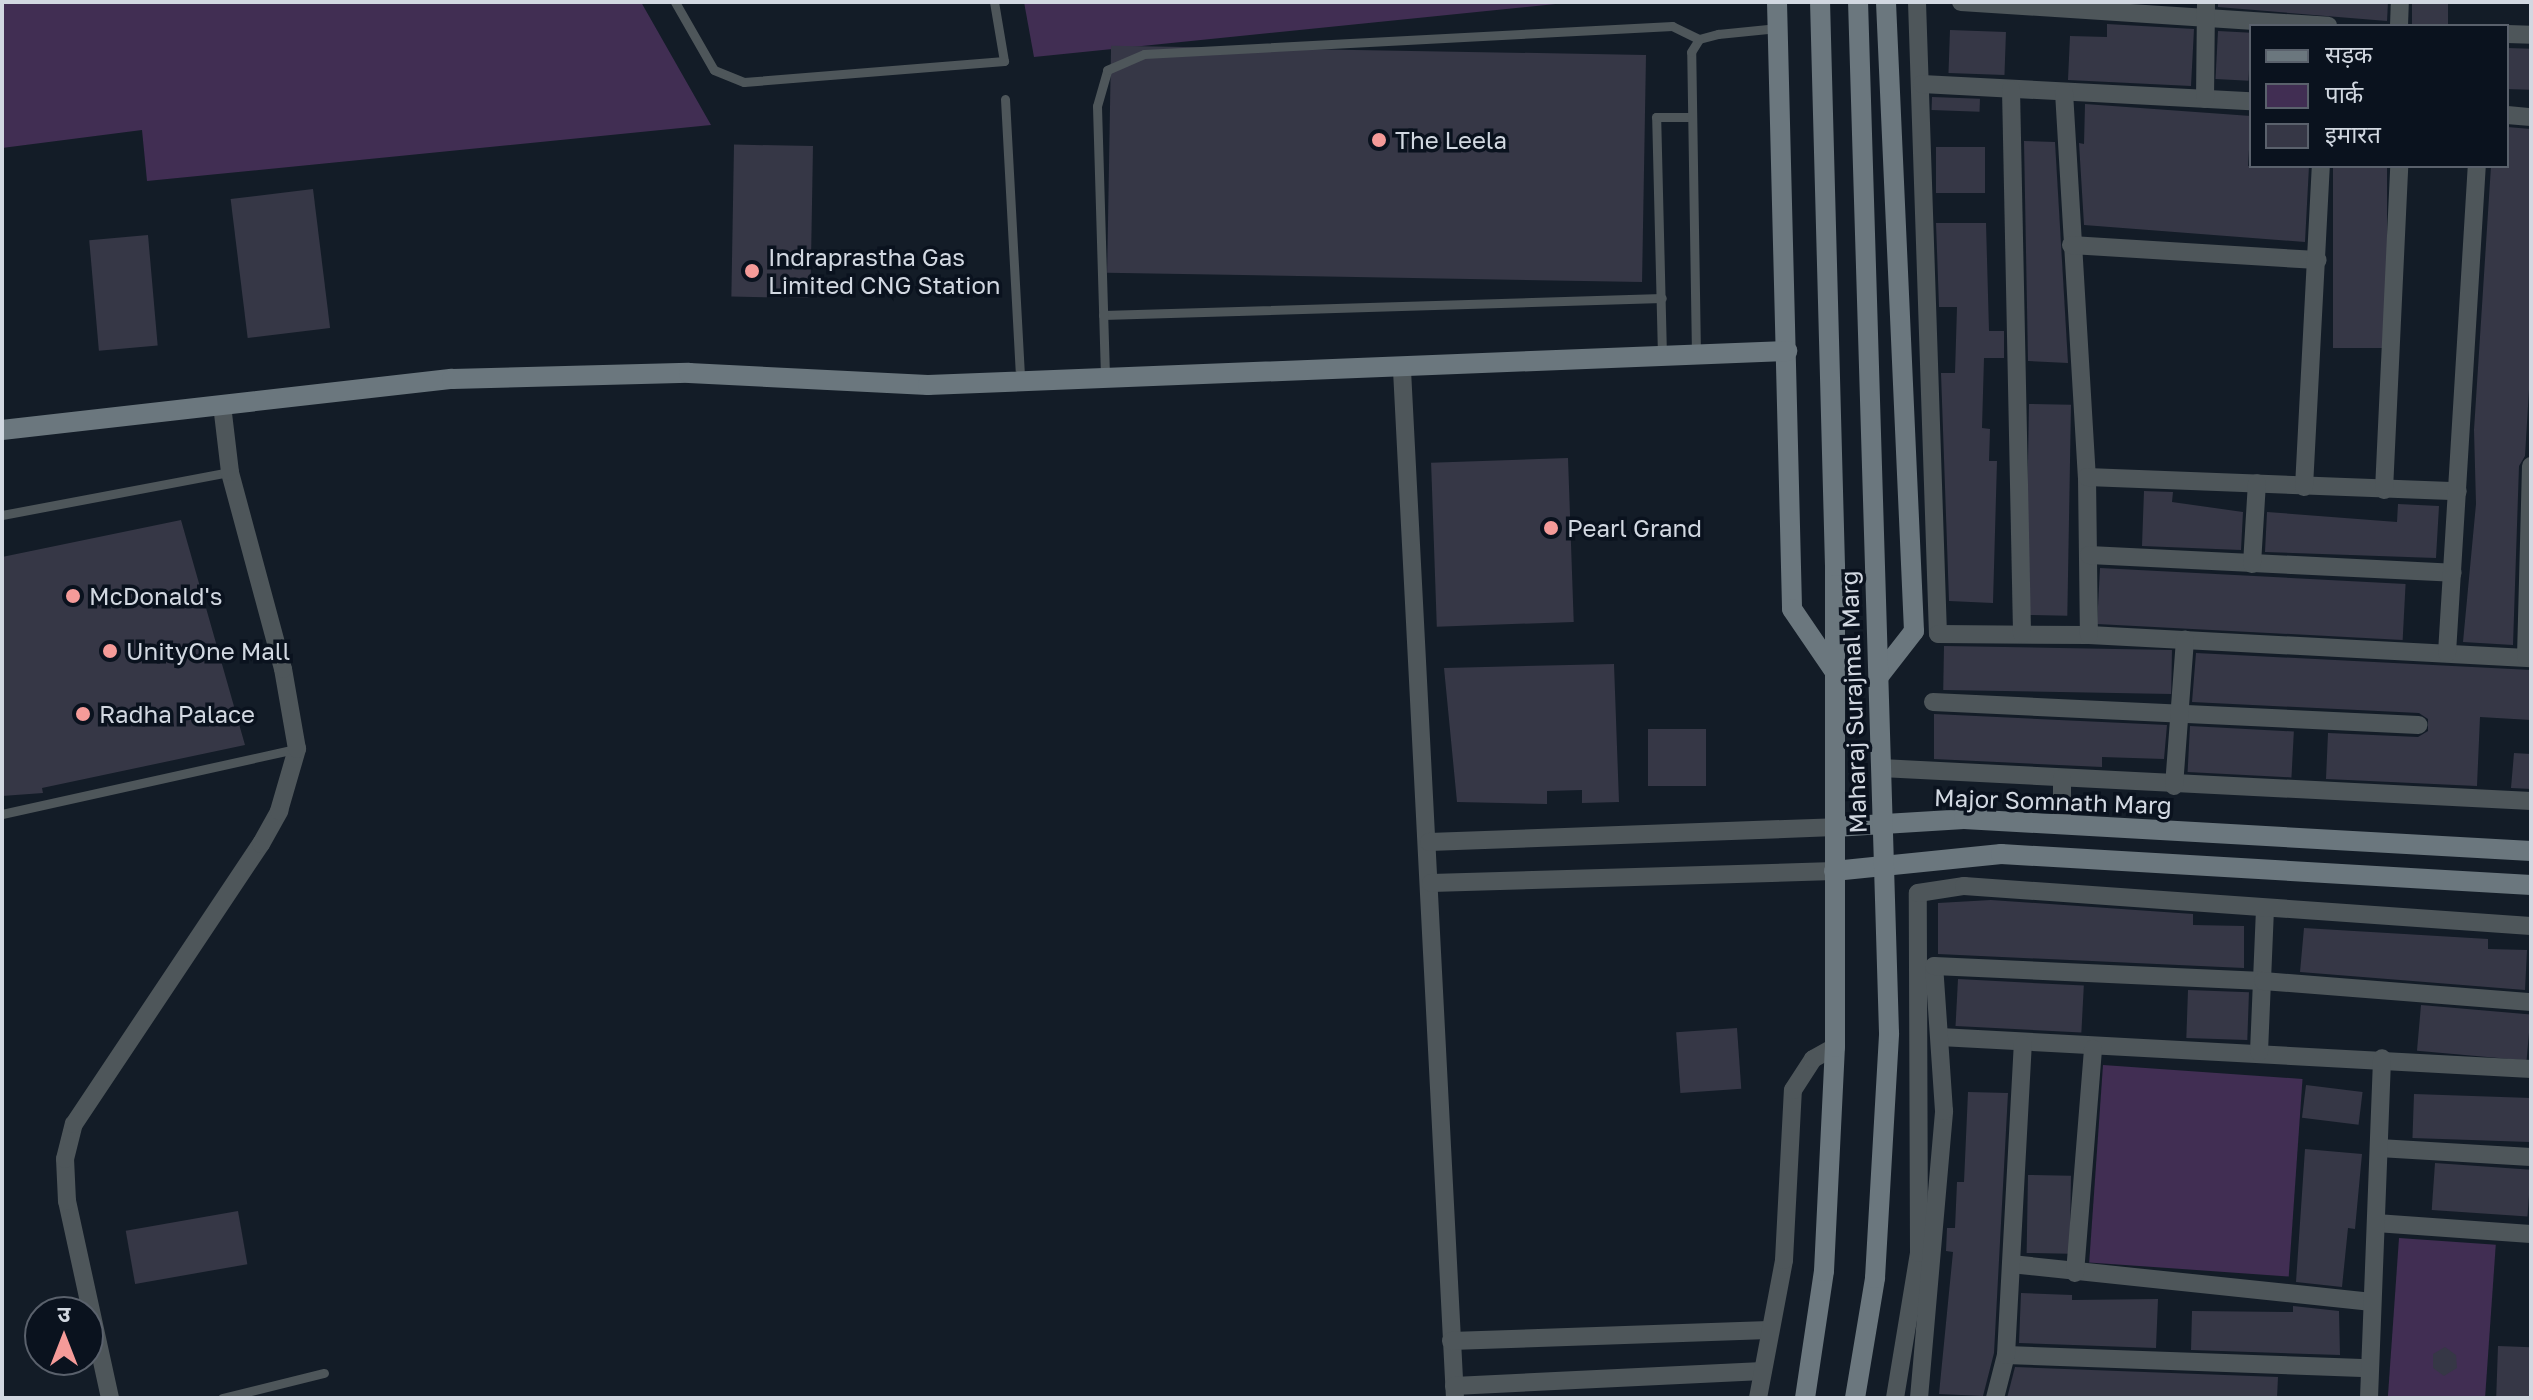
<!DOCTYPE html>
<meta charset="utf-8">
<style>
body{margin:0}
#map{position:relative;width:2533px;height:1400px;overflow:hidden;background:#131c27;font-family:"Golos Text","Noto Sans Devanagari",sans-serif}
div>[style]{position:absolute}
.green>*{inset:0;background:#412e53;transform-origin:0 0}
.building>*{inset:0;background:#363746;transform-origin:0 0}
.lane>*{height:9px;margin:-4.5px;padding:0 4.5px;transform-origin:4.5px;border-radius:4.5px;background:#4e565a}
.street>*{height:18px;margin:-9px;padding:0 9px;transform-origin:9px;border-radius:9px;background:#4e565a}
.secondary>*{height:20px;margin:-10px;padding:0 10px;transform-origin:10px;border-radius:10px;background:#6b777e}
.dots>*{width:22px;height:22px;translate:-50% -50%;box-sizing:border-box;border:4px solid #0a121e;border-radius:50%}
span{translate:-50% -50%;white-space:nowrap;text-align:center;line-height:1.15;-webkit-text-stroke:7px #0a121e;paint-order:stroke}
.poi-label{font-size:24px;color:#d2d8e1}
.left{translate:0 -50%;text-align:left}
.street-label{font-size:24px;color:#d2d8e1}
.frame{position:absolute;inset:0;border:4px solid #d2d8e1;pointer-events:none}
.legend{position:absolute;left:2249px;top:24px;width:260px;height:144px;box-sizing:border-box;background:#0a121e;border:2px solid #5a616c;margin:0;padding:10px 14px;list-style:none;font-size:24px;color:#d2d8e1}
.legend li{display:flex;align-items:center;gap:16px;height:40px}
.legend b{width:40px;border:2px solid #5a616c}
.north{position:absolute;left:24px;top:1296px;width:80px;height:80px;box-sizing:border-box;background:#0a121e;border:2px solid #5a616c;border-radius:50%;rotate:0deg;font-size:22px;font-weight:700;line-height:32px;text-align:center;color:#d2d8e1}
.north::after{content:'';display:block;margin:auto;width:28px;height:36px;background:#f59b99;clip-path:polygon(50% 0,100% 100%,50% 72%,0 100%)}
</style>
<div id="map">
<div class="green">
<div style="clip-path:polygon(2px 2px,641px 2px,711px 125px,147px 181px,142px 130px,2px 148px)"></div>
<div style="clip-path:polygon(1024px 2px,1575px 2px,1034px 57px)"></div>
<div style="left:2103px;top:1065px;width:200px;height:198px;rotate:4deg"></div>
<div style="left:2399px;top:1238px;width:97px;height:161px;rotate:4deg"></div>
</div>
<div class="building">
<div style="clip-path:polygon(2218px 2px,2388px 2px,2387px 21px,2218px 7px)"></div>
<div style="left:2412px;top:2px;width:36px;height:23px"></div>
<div style="clip-path:polygon(2107px 24px,2194px 29px,2191px 86px,2068px 80px,2070px 36px,2107px 37px)"></div>
<div style="left:1950px;top:30px;width:56px;height:43px;rotate:2deg"></div>
<div style="left:2218px;top:31px;width:33px;height:48px;rotate:3deg"></div>
<div style="left:2507px;top:48px;width:24px;height:41px;rotate:2deg"></div>
<div style="left:1646px;top:55px;width:227px;height:535px;rotate:91deg"></div>
<div style="left:1932px;top:97px;width:48px;height:13px;rotate:2deg"></div>
<div style="clip-path:polygon(2085px 104px,2251px 116px,2248px 166px,2309px 166px,2305px 242px,2084px 225px,2079px 143px,2084px 144px)"></div>
<div style="clip-path:polygon(2507px 127px,2531px 129px,2531px 356px,2525px 456px,2519px 466px,2513px 645px,2463px 642px,2476px 504px,2474px 430px,2491px 166px,2507px 166px)"></div>
<div style="clip-path:polygon(2024px 141px,2055px 142px,2068px 363px,2028px 361px)"></div>
<div style="left:813px;top:146px;width:152px;height:79px;rotate:91deg"></div>
<div style="left:1936px;top:147px;width:49px;height:46px"></div>
<div style="left:2333px;top:166px;width:54px;height:182px"></div>
<div style="left:313px;top:189px;width:140px;height:83px;rotate:83deg"></div>
<div style="clip-path:polygon(1936px 223px,1986px 223px,1989px 331px,2004px 331px,2004px 358px,1984px 358px,1982px 428px,1990px 429px,1989px 461px,1997px 461px,1993px 603px,1949px 601px,1941px 373px,1955px 373px,1957px 307px,1939px 307px)"></div>
<div style="left:148px;top:235px;width:111px;height:59px;rotate:85deg"></div>
<div style="left:2029px;top:404px;width:42px;height:211px;rotate:1deg"></div>
<div style="left:1568px;top:458px;width:164px;height:137px;rotate:88deg"></div>
<div style="clip-path:polygon(2144px 491px,2173px 492px,2172px 502px,2243px 512px,2241px 550px,2142px 546px)"></div>
<div style="clip-path:polygon(2398px 504px,2439px 506px,2436px 558px,2265px 552px,2267px 512px,2397px 522px)"></div>
<div style="clip-path:polygon(181px 520px,245px 745px,42px 788px,43px 793px,2px 796px,2px 557px)"></div>
<div style="left:2100px;top:568px;width:306px;height:56px;rotate:3deg"></div>
<div style="left:1944px;top:646px;width:228px;height:44px;rotate:1deg"></div>
<div style="clip-path:polygon(2196px 653px,2531px 670px,2531px 720px,2480px 717px,2477px 786px,2326px 779px,2328px 733px,2418px 737px,2428px 731px,2428px 719px,2419px 713px,2192px 702px)"></div>
<div style="clip-path:polygon(1614px 664px,1619px 802px,1582px 803px,1582px 790px,1547px 791px,1547px 804px,1457px 802px,1444px 668px)"></div>
<div style="clip-path:polygon(1934px 714px,2167px 725px,2164px 759px,2102px 757px,2102px 767px,1934px 759px)"></div>
<div style="left:2190px;top:726px;width:104px;height:46px;rotate:3deg"></div>
<div style="left:1648px;top:729px;width:58px;height:57px"></div>
<div style="clip-path:polygon(2514px 753px,2531px 754px,2531px 789px,2511px 788px)"></div>
<div style="clip-path:polygon(1991px 900px,2193px 914px,2193px 925px,2244px 926px,2244px 968px,1938px 954px,1938px 903px)"></div>
<div style="clip-path:polygon(2304px 928px,2488px 939px,2488px 949px,2527px 950px,2525px 990px,2300px 972px)"></div>
<div style="left:1958px;top:979px;width:126px;height:47px;rotate:3deg"></div>
<div style="left:2188px;top:990px;width:61px;height:48px;rotate:2deg"></div>
<div style="left:2421px;top:1005px;width:110px;height:46px;rotate:5deg"></div>
<div style="left:1737px;top:1028px;width:61px;height:61px;rotate:86deg"></div>
<div style="left:2306px;top:1085px;width:57px;height:33px;rotate:7deg"></div>
<div style="clip-path:polygon(1968px 1092px,2008px 1093px,1994px 1353px,1983px 1396px,1939px 1394px,1953px 1252px,1946px 1251px,1947px 1228px,1955px 1228px,1957px 1182px,1964px 1182px)"></div>
<div style="left:2414px;top:1094px;width:117px;height:44px;rotate:2deg"></div>
<div style="clip-path:polygon(2305px 1149px,2362px 1154px,2355px 1229px,2348px 1228px,2342px 1287px,2296px 1282px)"></div>
<div style="left:2435px;top:1163px;width:96px;height:47px;rotate:4deg"></div>
<div style="left:2028px;top:1175px;width:43px;height:78px;rotate:1deg"></div>
<div style="left:238px;top:1211px;width:54px;height:114px;rotate:80deg"></div>
<div style="clip-path:polygon(2021px 1293px,2072px 1295px,2072px 1300px,2158px 1299px,2156px 1348px,2019px 1343px)"></div>
<div style="clip-path:polygon(2293px 1306px,2339px 1311px,2340px 1355px,2191px 1350px,2192px 1311px,2293px 1312px)"></div>
<div style="left:2498px;top:1346px;width:33px;height:52px;rotate:2deg"></div>
<div style="clip-path:polygon(2445px 1347px,2456px 1355px,2457px 1368px,2444px 1376px,2433px 1368px,2433px 1354px)"></div>
<div style="clip-path:polygon(2015px 1367px,2278px 1377px,2277px 1398px,2007px 1398px)"></div>
</div>
<div class="lane">
<div style="left:675px;top:2px;width:78px;rotate:60.2deg"></div>
<div style="left:714px;top:70px;width:32px;rotate:22deg"></div>
<div style="left:744px;top:82px;width:261px;rotate:-4.6deg"></div>
<div style="left:1004px;top:61px;width:60px;rotate:-99.6deg"></div>
<div style="left:1005px;top:99px;width:281px;rotate:86.9deg"></div>
<div style="left:1103px;top:315px;width:559px;rotate:-1.74deg"></div>
<div style="left:1662px;top:356px;width:239px;rotate:-91.4deg"></div>
<div style="left:1656px;top:117px;width:33px"></div>
<div style="left:1696px;top:356px;width:304px;rotate:-90.9deg"></div>
<div style="left:1691px;top:52px;width:15px;rotate:-58deg"></div>
<div style="left:1699px;top:39px;width:20px;rotate:-15deg"></div>
<div style="left:1718px;top:34px;width:60px;rotate:-5.7deg"></div>
<div style="left:1105px;top:376px;width:270px;rotate:-91.7deg"></div>
<div style="left:1097px;top:106px;width:37px;rotate:-74deg"></div>
<div style="left:1107px;top:70px;width:40px;rotate:-23.4deg"></div>
<div style="left:1144px;top:54px;width:529px;rotate:-3.04deg"></div>
<div style="left:1672px;top:26px;width:30px;rotate:26deg"></div>
<div style="left:2px;top:515px;width:232px;rotate:-10.7deg"></div>
<div style="left:2px;top:814px;width:301px;rotate:-12.5deg"></div>
<div style="left:222px;top:1398px;width:105px;rotate:-13.8deg"></div>
</div>
<div class="street">
<div style="left:1917px;top:2px;width:632px;rotate:88.1deg"></div>
<div style="left:1938px;top:634px;width:151px;rotate:0.4deg"></div>
<div style="left:2089px;top:635px;width:443px;rotate:3deg"></div>
<div style="left:1961px;top:2px;width:368px;rotate:3.7deg"></div>
<div style="left:2399px;top:26px;width:24px;rotate:-88deg"></div>
<div style="left:2507px;top:34px;width:24px;rotate:2deg"></div>
<div style="left:1922px;top:84px;width:329px;rotate:3deg"></div>
<div style="left:2011px;top:89px;width:545px;rotate:88.84deg"></div>
<div style="left:2064px;top:92px;width:386px;rotate:86.6deg"></div>
<div style="left:2087px;top:477px;width:158px;rotate:89.3deg"></div>
<div style="left:2205px;top:99px;width:97px;rotate:-89.4deg"></div>
<div style="left:2507px;top:115px;width:24px;rotate:5deg"></div>
<div style="left:2071px;top:245px;width:247px;rotate:3.5deg"></div>
<div style="left:1402px;top:370px;width:1029px;rotate:87.05deg"></div>
<div style="left:2087px;top:477px;width:371px;rotate:2.2deg"></div>
<div style="left:2304px;top:487px;width:321px;rotate:-87deg"></div>
<div style="left:2384px;top:490px;width:324px;rotate:-87.3deg"></div>
<div style="left:2089px;top:555px;width:364px;rotate:2.8deg"></div>
<div style="left:2252px;top:564px;width:81px;rotate:-86.5deg"></div>
<div style="left:2447px;top:653px;width:488px;rotate:-86.5deg"></div>
<div style="left:2526px;top:657px;width:191px;rotate:-88.5deg"></div>
<div style="left:1933px;top:702px;width:486px;rotate:2.7deg"></div>
<div style="left:1881px;top:768px;width:651px;rotate:2.91deg"></div>
<div style="left:2174px;top:786px;width:147px;rotate:-85.7deg"></div>
<div style="left:2062px;top:824px;width:46px;rotate:-90deg"></div>
<div style="left:1429px;top:842px;width:406px;rotate:-2.1deg"></div>
<div style="left:1431px;top:883px;width:403px;rotate:-1.7deg"></div>
<div style="left:1940px;top:1037px;width:592px;rotate:3.1deg"></div>
<div style="left:2259px;top:1052px;width:143px;rotate:-87.6deg"></div>
<div style="left:2379px;top:1148px;width:152px;rotate:3.4deg"></div>
<div style="left:2376px;top:1223px;width:155px;rotate:4.1deg"></div>
<div style="left:2011px;top:1264px;width:363px;rotate:6deg"></div>
<div style="left:2075px;top:1273px;width:225px;rotate:-85.4deg"></div>
<div style="left:1451px;top:1341px;width:318px;rotate:-2deg"></div>
<div style="left:2006px;top:1355px;width:363px;rotate:2.1deg"></div>
<div style="left:1454px;top:1386px;width:309px;rotate:-2.8deg"></div>
<div style="left:110px;top:1398px;width:202px;rotate:-102.3deg"></div>
<div style="left:67px;top:1201px;width:42px;rotate:-92.7deg"></div>
<div style="left:65px;top:1159px;width:36px;rotate:-76deg"></div>
<div style="left:74px;top:1124px;width:337px;rotate:-56.3deg"></div>
<div style="left:261px;top:844px;width:38px;rotate:-61deg"></div>
<div style="left:279px;top:811px;width:65px;rotate:-73.8deg"></div>
<div style="left:297px;top:749px;width:81px;rotate:-99.9deg"></div>
<div style="left:283px;top:669px;width:204px;rotate:-105.1deg"></div>
<div style="left:230px;top:472px;width:67px;rotate:-96.8deg"></div>
<div style="left:1758px;top:1398px;width:140px;rotate:-79.3deg"></div>
<div style="left:1784px;top:1260px;width:170px;rotate:-87deg"></div>
<div style="left:1793px;top:1090px;width:37px;rotate:-57deg"></div>
<div style="left:1813px;top:1059px;width:25px;rotate:-29deg"></div>
<div style="left:1895px;top:1398px;width:147px;rotate:-80.6deg"></div>
<div style="left:1919px;top:1253px;width:360px;rotate:-90.2deg"></div>
<div style="left:1918px;top:893px;width:47px;rotate:-8.7deg"></div>
<div style="left:1964px;top:886px;width:568px;rotate:4.04deg"></div>
<div style="left:1919px;top:1398px;width:288px;rotate:-85deg"></div>
<div style="left:1944px;top:1111px;width:145px;rotate:-93.9deg"></div>
<div style="left:1934px;top:966px;width:329px;rotate:2.6deg"></div>
<div style="left:2263px;top:981px;width:269px;rotate:4.5deg"></div>
<div style="left:1995px;top:1398px;width:44px;rotate:-75.7deg"></div>
<div style="left:2006px;top:1355px;width:311px;rotate:-86.9deg"></div>
<div style="left:2369px;top:1398px;width:340px;rotate:-87.8deg"></div>
</div>
<div class="secondary">
<div style="left:1777px;top:2px;width:607px;rotate:88.58deg"></div>
<div style="left:1792px;top:609px;width:76px;rotate:55.7deg"></div>
<div style="left:2px;top:430px;width:453px;rotate:-6.5deg"></div>
<div style="left:452px;top:379px;width:237px;rotate:-1.5deg"></div>
<div style="left:689px;top:373px;width:239px;rotate:2.9deg"></div>
<div style="left:928px;top:385px;width:860px;rotate:-2.27deg"></div>
<div style="left:1879px;top:676px;width:57px;rotate:-52.1deg"></div>
<div style="left:1914px;top:631px;width:630px;rotate:-92.55deg"></div>
<div style="left:1835px;top:827px;width:129px;rotate:-3.5deg"></div>
<div style="left:1964px;top:819px;width:568px;rotate:3.23deg"></div>
<div style="left:1834px;top:871px;width:168px;rotate:-5.8deg"></div>
<div style="left:2001px;top:854px;width:531px;rotate:3.35deg"></div>
<div style="left:1805px;top:1398px;width:128px;rotate:-81.5deg"></div>
<div style="left:1824px;top:1271px;width:224px;rotate:-87.2deg"></div>
<div style="left:1835px;top:1047px;width:481px;rotate:-90deg"></div>
<div style="left:1835px;top:566px;width:564px;rotate:-91.52deg"></div>
<div style="left:1855px;top:1398px;width:122px;rotate:-80.5deg"></div>
<div style="left:1875px;top:1278px;width:245px;rotate:-86.7deg"></div>
<div style="left:1889px;top:1033px;width:1031px;rotate:-91.72deg"></div>
</div>
<div class="dots">
<div style="left:1379px;top:140px;background:#f59b99"></div>
<div style="left:752px;top:271px;background:#f59b99"></div>
<div style="left:1551px;top:528px;background:#f59b99"></div>
<div style="left:73px;top:596px;background:#f59b99"></div>
<div style="left:110px;top:651px;background:#f59b99"></div>
<div style="left:83px;top:714px;background:#f59b99"></div>
</div>
<div class="poi-label">
<span class="left" style="left:1395px;top:140px">The Leela</span>
<span class="left" style="left:768px;top:271px">Indraprastha Gas<br>Limited CNG Station</span>
<span class="left" style="left:1567px;top:528px">Pearl Grand</span>
<span class="left" style="left:89px;top:596px">McDonald's</span>
<span class="left" style="left:126px;top:651px">UnityOne Mall</span>
<span class="left" style="left:99px;top:714px">Radha Palace</span>
</div>
<div class="street-label">
<span style="left:1853px;top:702px;rotate:-92deg">Maharaj Surajmal Marg</span>
<span style="left:2053px;top:801px;rotate:2deg">Major Somnath Marg</span>
</div>
<div class="frame"></div>
<ul class="legend">
<li><b style="height:10px;background:#6b777e"></b>सड़क</li>
<li><b style="height:22px;background:#412e53"></b>पार्क</li>
<li><b style="height:22px;background:#363746"></b>इमारत</li>
</ul>
<div class="north">उ</div>
</div>
